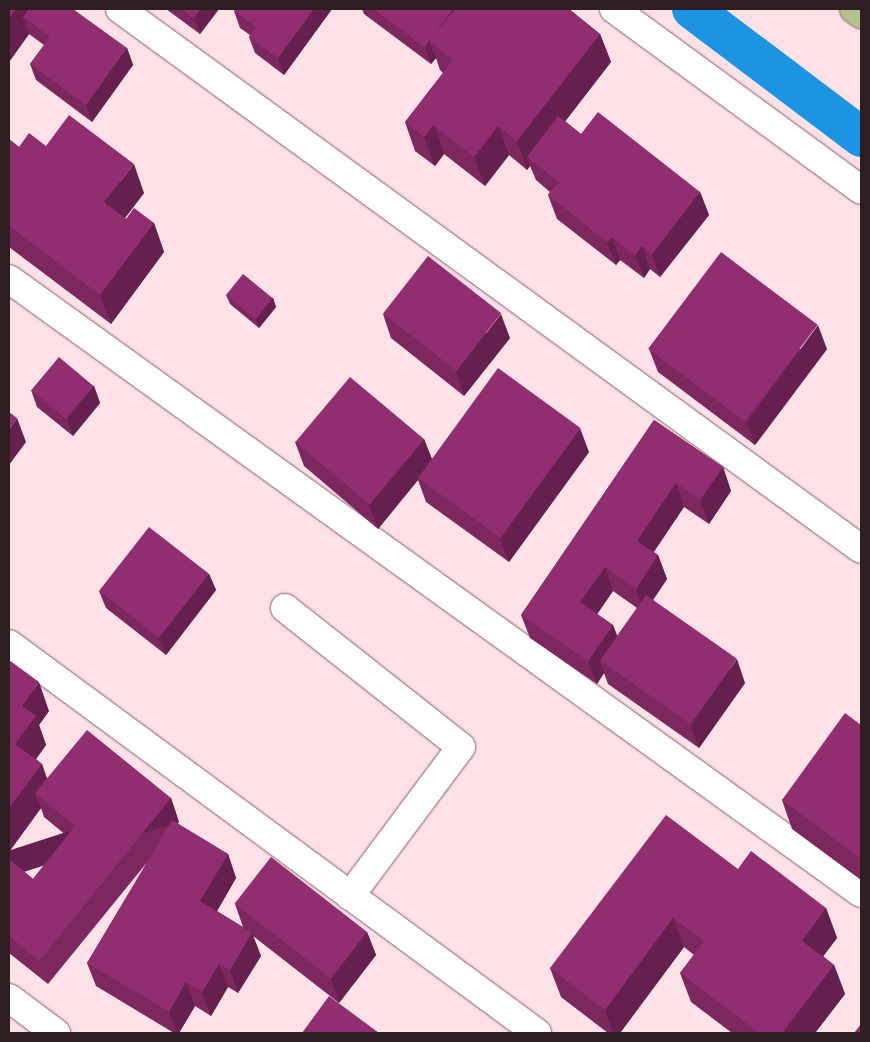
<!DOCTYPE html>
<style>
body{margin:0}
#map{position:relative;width:870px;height:1042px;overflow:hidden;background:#fee2e8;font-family:Literata,serif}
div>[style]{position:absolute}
.canal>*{height:40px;margin:-20px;padding:0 20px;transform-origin:20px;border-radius:20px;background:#1b95e1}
.roads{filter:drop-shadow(0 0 1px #865f68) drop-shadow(0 0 1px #865f68)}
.minor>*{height:28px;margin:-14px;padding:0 14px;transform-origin:14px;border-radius:14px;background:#fff}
.major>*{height:28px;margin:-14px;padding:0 14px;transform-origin:14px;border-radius:14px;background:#b2c18f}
.wall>*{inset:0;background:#7c285f}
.shaded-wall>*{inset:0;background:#65204e;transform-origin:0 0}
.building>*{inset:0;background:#902e6f;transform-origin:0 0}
span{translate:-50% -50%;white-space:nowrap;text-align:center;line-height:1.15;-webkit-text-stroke:5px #fef5f6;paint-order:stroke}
.frame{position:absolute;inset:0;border:10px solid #2e1e21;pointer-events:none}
</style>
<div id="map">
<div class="canal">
<div style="left:692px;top:9px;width:212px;rotate:37.1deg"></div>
</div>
<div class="roads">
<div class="minor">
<div style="left:120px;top:9px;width:917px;rotate:36.08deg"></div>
<div style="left:614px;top:9px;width:306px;rotate:36.2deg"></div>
<div style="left:9px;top:279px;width:1050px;rotate:35.78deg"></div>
<div style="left:285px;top:608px;width:224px;rotate:38.3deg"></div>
<div style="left:461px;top:747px;width:186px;rotate:126.7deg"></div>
<div style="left:9px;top:644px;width:656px;rotate:36.38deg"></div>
<div style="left:9px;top:998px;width:59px;rotate:36.7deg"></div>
</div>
<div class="major">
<div style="left:854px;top:9px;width:9px;rotate:36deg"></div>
</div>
</div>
<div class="wall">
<div style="clip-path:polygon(9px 9px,127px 48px,133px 65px,92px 122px,36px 80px,30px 64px,44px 45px,29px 34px,9px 62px)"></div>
<div style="clip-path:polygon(166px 9px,219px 9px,200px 34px)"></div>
<div style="clip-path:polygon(236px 9px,332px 9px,284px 75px,255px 53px,249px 37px,250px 35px,240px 28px,234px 11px)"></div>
<div style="clip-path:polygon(362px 9px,569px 9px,600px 34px,611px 62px,565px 121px,581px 134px,700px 192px,709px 215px,660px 277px,650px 269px,644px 278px,620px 260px,616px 265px,557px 219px,548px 195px,550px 192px,536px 180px,530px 166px,527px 170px,509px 155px,485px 186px,444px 154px,435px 166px,415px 151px,405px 122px,443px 73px,440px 70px,436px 58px,431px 64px,364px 14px)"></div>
<div style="clip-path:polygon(9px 139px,19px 147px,46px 146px,144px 193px,125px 218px,126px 219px,154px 223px,164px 252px,111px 324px,9px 247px)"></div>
<div style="clip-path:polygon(226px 295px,273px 298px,276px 307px,259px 328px,230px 304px)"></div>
<div style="clip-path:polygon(383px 314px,510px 338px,464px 396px,391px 338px)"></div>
<div style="clip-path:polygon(649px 349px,827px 349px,755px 445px,658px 372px)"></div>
<div style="clip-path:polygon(94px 386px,100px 403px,73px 436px,37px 407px,31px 390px)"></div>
<div style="clip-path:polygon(evenodd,654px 420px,723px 467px,731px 491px,709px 524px,684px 507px,654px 552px,658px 555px,667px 579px,653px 600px,745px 683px,699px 748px,608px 684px,604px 673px,597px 684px,530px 638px,521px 615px,654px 420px,613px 591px,637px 608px,617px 636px,613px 625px,597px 614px,613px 591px)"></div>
<div style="clip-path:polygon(424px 439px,432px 459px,589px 452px,509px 562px,426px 502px,418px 480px,378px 529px,304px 466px,295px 442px)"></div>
<div style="clip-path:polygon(209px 574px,216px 590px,166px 655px,106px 608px,99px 591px)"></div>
<div style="clip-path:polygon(9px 660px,49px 711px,39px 725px,46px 745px,36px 759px,42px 764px,47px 779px,171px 798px,179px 822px,178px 824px,228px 854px,236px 878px,217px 911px,243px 927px,235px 904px,367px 932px,376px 955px,339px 1003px,253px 936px,261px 956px,238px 993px,228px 987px,211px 1016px,195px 1006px,179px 1033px,174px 1033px,96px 986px,87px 963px,149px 860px,48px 984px,9px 953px,9px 859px,33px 879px,67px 836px,44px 817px,41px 808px,9px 852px)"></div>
<div style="clip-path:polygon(861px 725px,861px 880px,792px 829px,782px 800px)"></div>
<div style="clip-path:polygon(738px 869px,826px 908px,837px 938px,823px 956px,834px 965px,845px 994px,815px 1033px,732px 1033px,691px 1002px,680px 973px,694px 955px,684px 947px,620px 1033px,608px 1033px,561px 997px,550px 968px)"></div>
</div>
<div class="shaded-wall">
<div style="clip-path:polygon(16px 9px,48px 9px,23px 17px,29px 34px,9px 62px,9px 18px)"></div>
<div style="clip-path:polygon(201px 9px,219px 9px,200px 34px,194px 18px)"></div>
<div style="clip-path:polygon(314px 9px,332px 9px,284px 75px,278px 58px)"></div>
<div style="clip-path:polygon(453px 9px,467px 9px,429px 41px,436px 58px,431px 64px,425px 47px)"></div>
<div style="clip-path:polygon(600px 34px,611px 62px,534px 162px,527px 157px,530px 166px,527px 170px,517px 141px)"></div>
<div style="clip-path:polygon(127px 48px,133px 65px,92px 122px,86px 105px)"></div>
<div style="clip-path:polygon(434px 125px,444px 154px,435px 166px,424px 137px)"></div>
<div style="clip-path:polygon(498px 126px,509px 155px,485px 186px,474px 157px)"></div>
<div style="clip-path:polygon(134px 164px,144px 193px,115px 231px,104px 202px)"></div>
<div style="clip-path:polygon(700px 192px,709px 215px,660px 277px,652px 254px)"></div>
<div style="clip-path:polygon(154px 223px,164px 252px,111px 324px,100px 295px)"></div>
<div style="clip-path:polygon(612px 237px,620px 260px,616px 265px,607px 242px)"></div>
<div style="clip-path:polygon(642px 246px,650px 269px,644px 278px,635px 255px)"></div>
<div style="clip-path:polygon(273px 298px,276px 307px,259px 328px,256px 319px)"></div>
<div style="clip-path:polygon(501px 314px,510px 338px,464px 396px,456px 372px)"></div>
<div style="clip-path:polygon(818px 325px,827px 349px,755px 445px,747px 422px)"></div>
<div style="clip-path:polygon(94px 386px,100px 403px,73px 436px,67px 419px)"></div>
<div style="clip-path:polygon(17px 418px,26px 442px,9px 465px,9px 430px)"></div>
<div style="clip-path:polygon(580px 428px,589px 452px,509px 562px,500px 538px)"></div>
<div style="clip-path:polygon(424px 439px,433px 462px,418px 478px,418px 480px,378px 529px,369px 505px)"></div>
<div style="clip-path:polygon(723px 467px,731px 491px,709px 524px,700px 500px)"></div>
<div style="clip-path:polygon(676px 483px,684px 507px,645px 564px,637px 541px)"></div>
<div style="clip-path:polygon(658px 555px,667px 579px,644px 613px,636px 589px)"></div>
<div style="clip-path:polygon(605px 567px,613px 591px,589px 626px,580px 602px)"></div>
<div style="clip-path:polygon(209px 574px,216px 590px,166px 655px,159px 638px)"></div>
<div style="clip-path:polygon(613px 625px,622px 648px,600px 661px,604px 673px,597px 684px,588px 661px)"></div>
<div style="clip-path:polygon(737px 659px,745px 683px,699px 748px,690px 725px)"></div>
<div style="clip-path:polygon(39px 682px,49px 711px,39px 725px,46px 745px,26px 773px,15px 744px,22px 706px)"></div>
<div style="clip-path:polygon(42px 764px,52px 793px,35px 793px,41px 808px,9px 852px,9px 808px)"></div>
<div style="left:171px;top:798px;width:25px;height:210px;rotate:72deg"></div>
<div style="clip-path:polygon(228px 854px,236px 878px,209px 925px,200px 901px)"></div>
<div style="clip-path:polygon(826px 908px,837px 938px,813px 970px,802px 941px)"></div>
<div style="clip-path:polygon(673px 918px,684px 947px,620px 1033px,613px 1033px,605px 1010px)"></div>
<div style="clip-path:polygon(367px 932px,376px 955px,339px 1003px,331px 979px)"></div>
<div style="clip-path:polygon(252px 933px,261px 956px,238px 993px,230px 970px)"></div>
<div style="clip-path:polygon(219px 964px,228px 987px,211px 1016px,202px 992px)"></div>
<div style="clip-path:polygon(834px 965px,845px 994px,815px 1033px,782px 1033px)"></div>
<div style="clip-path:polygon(186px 982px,195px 1006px,179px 1033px,177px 1033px,169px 1012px)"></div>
</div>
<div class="building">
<div style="clip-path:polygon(9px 9px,16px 9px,9px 18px)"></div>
<div style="clip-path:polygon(29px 9px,73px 9px,127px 48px,86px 105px,30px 64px,50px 37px,23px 17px)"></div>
<div style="clip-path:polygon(182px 9px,201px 9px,194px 18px)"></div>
<div style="clip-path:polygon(236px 9px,314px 9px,278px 58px,249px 37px,256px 27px,234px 11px)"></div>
<div style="clip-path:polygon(373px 9px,453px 9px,425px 47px)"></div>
<div style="clip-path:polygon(455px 9px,569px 9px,600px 34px,517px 141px,498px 126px,474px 157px,434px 125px,424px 137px,405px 122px,453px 60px,429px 41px)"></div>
<div style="clip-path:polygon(598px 112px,700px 192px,652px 254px,642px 246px,635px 255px,612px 237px,607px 242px,548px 195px,559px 182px,527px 157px,558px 116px,581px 134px)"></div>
<div style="clip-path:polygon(69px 115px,134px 164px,104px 202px,126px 219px,134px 208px,154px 223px,100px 295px,9px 226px,9px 139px,19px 147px,29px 133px,46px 146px)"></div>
<div style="left:721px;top:252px;width:121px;height:121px;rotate:37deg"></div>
<div style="left:428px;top:256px;width:93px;height:73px;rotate:38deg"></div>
<div style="left:243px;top:274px;width:38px;height:27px;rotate:39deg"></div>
<div style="left:59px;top:357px;width:45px;height:43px;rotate:40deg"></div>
<div style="left:498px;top:368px;width:102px;height:136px;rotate:36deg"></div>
<div style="left:350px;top:377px;width:97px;height:85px;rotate:40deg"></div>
<div style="clip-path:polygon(9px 412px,17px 418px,9px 430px)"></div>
<div style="clip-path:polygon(654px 420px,723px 467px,700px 500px,676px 483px,637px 541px,658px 555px,636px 589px,605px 567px,580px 602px,613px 625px,588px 661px,521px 615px)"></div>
<div style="left:149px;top:527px;width:76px;height:81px;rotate:38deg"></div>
<div style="left:646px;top:595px;width:111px;height:80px;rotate:35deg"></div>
<div style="clip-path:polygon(9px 660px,39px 682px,22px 706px,36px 716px,15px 744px,42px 764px,9px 808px)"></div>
<div style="clip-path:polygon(845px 713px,861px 725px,861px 859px,782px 800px)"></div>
<div style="clip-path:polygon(87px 730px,171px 798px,39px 961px,9px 936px,9px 859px,33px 879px,75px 826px,35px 793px)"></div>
<div style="clip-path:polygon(666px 815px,738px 869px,751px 851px,826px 908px,802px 941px,834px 965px,782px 1033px,759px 1033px,680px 973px,704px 941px,673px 918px,605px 1010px,550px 968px)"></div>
<div style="clip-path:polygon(172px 820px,228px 854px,200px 901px,252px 933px,230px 970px,219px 964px,202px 992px,186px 982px,169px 1012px,87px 963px)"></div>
<div style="left:271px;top:857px;width:122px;height:59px;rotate:38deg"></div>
<div style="clip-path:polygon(329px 996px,379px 1033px,302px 1033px)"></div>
<div style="clip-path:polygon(861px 1024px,861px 1033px,854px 1033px)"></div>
</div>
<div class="frame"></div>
</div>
